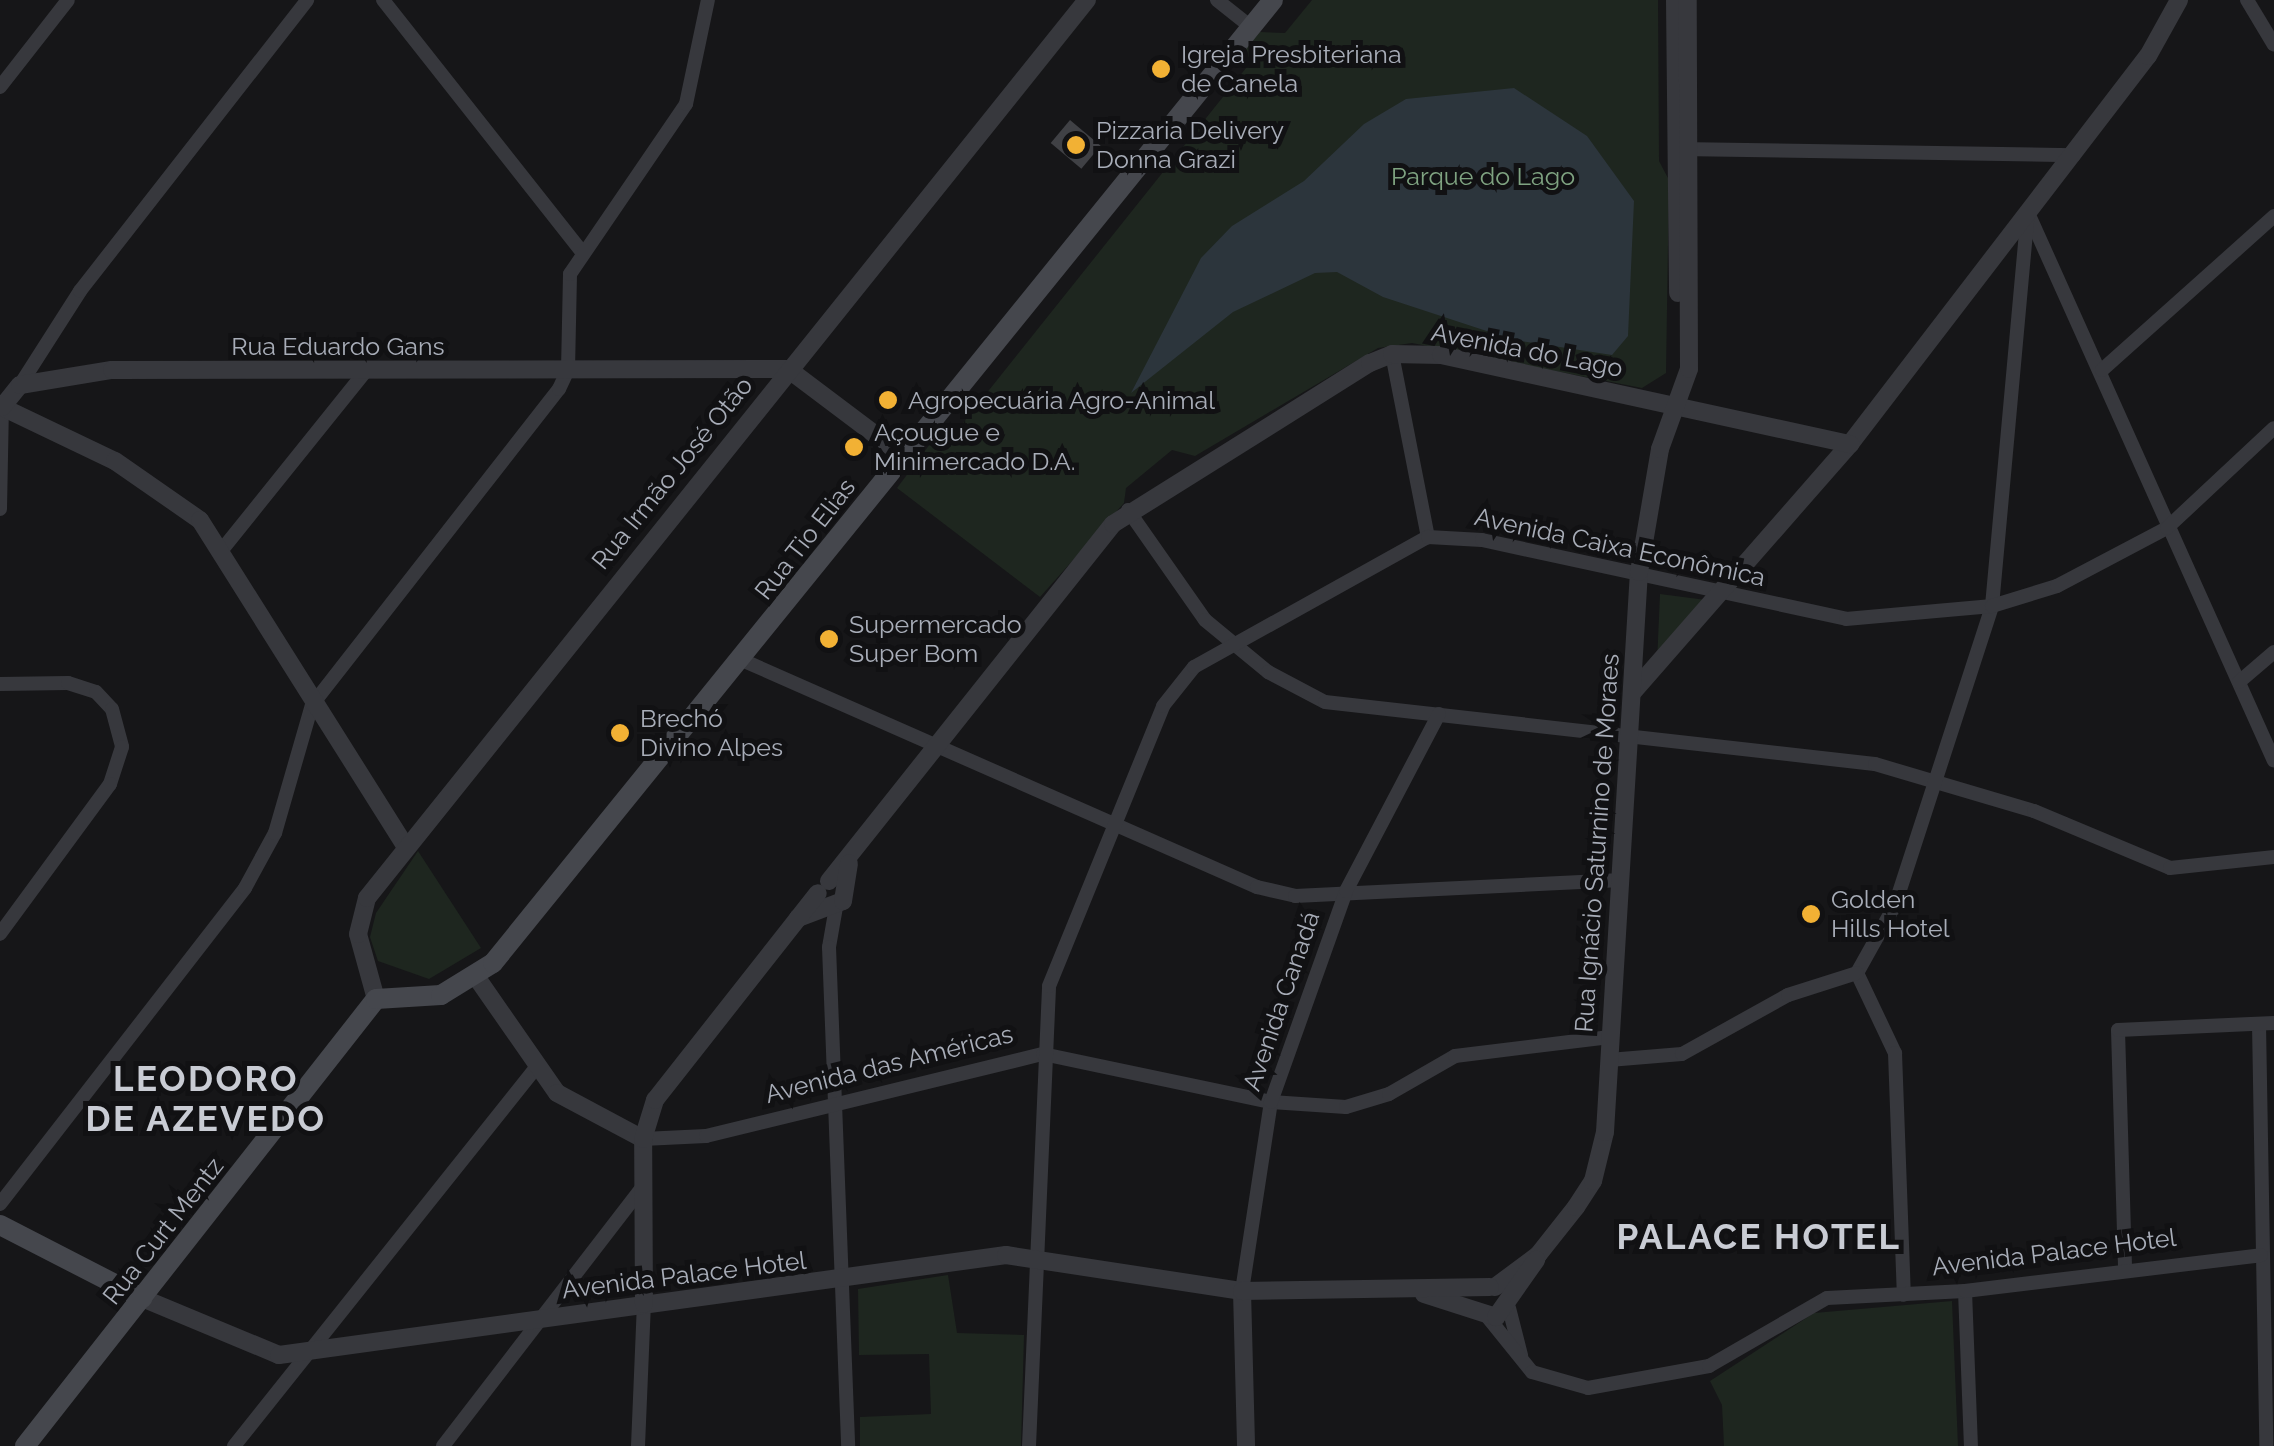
<!DOCTYPE html>
<meta charset="utf-8">
<style>
body{margin:0}
#map{position:relative;width:2274px;height:1446px;overflow:hidden;background:#161618;font-family:Raleway,sans-serif}
div>[style]{position:absolute}
.green>*{inset:0;background:#1e261f}
.water>*{inset:0;background:#2c353c}
.building>*{inset:0;background:#404145;transform-origin:0 0}
.minor>*{height:14px;margin:-7px;padding:0 7px;transform-origin:7px;border-radius:7px;background:#37383d}
.tertiary>*{height:18px;margin:-9px;padding:0 9px;transform-origin:9px;border-radius:9px;background:#37383d}
.secondary>*{height:20px;margin:-10px;padding:0 10px;transform-origin:10px;border-radius:10px;background:#45474d}
.dots>*{width:28px;height:28px;translate:-50% -50%;box-sizing:border-box;border:5px solid #111113;border-radius:50%}
span{translate:-50% -50%;white-space:nowrap;text-align:center;line-height:1.15;-webkit-text-stroke:10px #111113;paint-order:stroke}
.poi-label{font-size:25px;color:#a8adb8}
.left{translate:0 -50%;text-align:left}
.park-label{font-size:25px;color:#7fa381}
.street-label{font-size:25px;color:#a8adb8}
.district-label{font-size:35px;color:#c9ccd4;font-weight:700;letter-spacing:2.5px}
</style>
<div id="map">
<div class="green">
<div style="clip-path:polygon(1312px 0,1658px 0,1659px 161px,1669px 180px,1666px 373px,1642px 388px,1412px 343px,1378px 348px,1195px 456px,1172px 450px,1126px 488px,1124px 503px,1040px 597px,897px 488px,942px 428px,958px 429px,1250px 63px,1239px 56px,1260px 32px,1285px 33px)"></div>
<div style="clip-path:polygon(1660px 594px,1706px 600px,1657px 663px)"></div>
<div style="clip-path:polygon(418px 851px,481px 948px,429px 979px,378px 961px,370px 937px,376px 913px)"></div>
<div style="clip-path:polygon(948px 1275px,957px 1333px,1024px 1335px,1021px 1446px,860px 1446px,860px 1417px,931px 1414px,929px 1354px,859px 1355px,858px 1289px)"></div>
<div style="clip-path:polygon(1952px 1301px,1958px 1446px,1724px 1446px,1722px 1405px,1710px 1381px,1814px 1313px)"></div>
</div>
<div class="water">
<div style="clip-path:polygon(1514px 88px,1587px 136px,1634px 201px,1628px 336px,1612px 355px,1514px 340px,1383px 297px,1337px 272px,1315px 273px,1233px 312px,1131px 393px,1201px 258px,1232px 226px,1304px 181px,1364px 124px,1406px 99px)"></div>
</div>
<div class="building">
<div style="left:1070px;top:120px;width:40px;height:30px;rotate:40deg"></div>
</div>
<div class="minor">
<div style="left:383px;top:0;width:320px;rotate:51.7deg"></div>
<div style="left:1217px;top:0;width:43px;rotate:38.5deg"></div>
<div style="left:2247px;top:0;width:52px;rotate:59deg"></div>
<div style="left:0;top:87px;width:110px;rotate:-52deg"></div>
<div style="left:1679px;top:149px;width:395px;rotate:0.9deg"></div>
<div style="left:2029px;top:215px;width:598px;rotate:65.83deg"></div>
<div style="left:1392px;top:354px;width:187px;rotate:78.9deg"></div>
<div style="left:2102px;top:370px;width:231px;rotate:-41.8deg"></div>
<div style="left:20px;top:385px;width:112px;rotate:-57.4deg"></div>
<div style="left:80px;top:291px;width:369px;rotate:-52deg"></div>
<div style="left:0;top:509px;width:102px;rotate:-88.9deg"></div>
<div style="left:1128px;top:510px;width:134px;rotate:55deg"></div>
<div style="left:1205px;top:620px;width:82px;rotate:39.5deg"></div>
<div style="left:1268px;top:672px;width:64px;rotate:27.8deg"></div>
<div style="left:1325px;top:702px;width:553px;rotate:6.43deg"></div>
<div style="left:1875px;top:764px;width:166px;rotate:16.5deg"></div>
<div style="left:2034px;top:811px;width:147px;rotate:22.7deg"></div>
<div style="left:2170px;top:868px;width:105px;rotate:-6deg"></div>
<div style="left:221px;top:551px;width:230px;rotate:-51.2deg"></div>
<div style="left:742px;top:660px;width:563px;rotate:23.79deg"></div>
<div style="left:1257px;top:887px;width:39px;rotate:13deg"></div>
<div style="left:1295px;top:896px;width:327px;rotate:-2.8deg"></div>
<div style="left:2239px;top:682px;width:46px;rotate:-40.6deg"></div>
<div style="left:0;top:684px;width:68px;rotate:-0.8deg"></div>
<div style="left:68px;top:683px;width:29px;rotate:18deg"></div>
<div style="left:96px;top:692px;width:23px;rotate:47deg"></div>
<div style="left:112px;top:709px;width:39px;rotate:75deg"></div>
<div style="left:122px;top:747px;width:39px;rotate:108deg"></div>
<div style="left:110px;top:784px;width:186px;rotate:126.3deg"></div>
<div style="left:836px;top:907px;width:41px;rotate:99.9deg"></div>
<div style="left:829px;top:947px;width:499px;rotate:87.8deg"></div>
<div style="left:1857px;top:973px;width:78px;rotate:-60.8deg"></div>
<div style="left:1895px;top:905px;width:314px;rotate:-72deg"></div>
<div style="left:1992px;top:606px;width:395px;rotate:-84.8deg"></div>
<div style="left:1857px;top:973px;width:89px;rotate:64.6deg"></div>
<div style="left:1895px;top:1053px;width:242px;rotate:87.9deg"></div>
<div style="left:2259px;top:1024px;width:422px;rotate:89deg"></div>
<div style="left:1609px;top:1060px;width:73px;rotate:-4.7deg"></div>
<div style="left:1682px;top:1054px;width:121px;rotate:-29.1deg"></div>
<div style="left:1788px;top:995px;width:72px;rotate:-17.7deg"></div>
<div style="left:643px;top:1139px;width:63px;rotate:-2.7deg"></div>
<div style="left:706px;top:1136px;width:347px;rotate:-13.7deg"></div>
<div style="left:1043px;top:1054px;width:233px;rotate:11.9deg"></div>
<div style="left:1271px;top:1102px;width:75px;rotate:3.8deg"></div>
<div style="left:1346px;top:1107px;width:45px;rotate:-16.8deg"></div>
<div style="left:1389px;top:1094px;width:76px;rotate:-29.9deg"></div>
<div style="left:1455px;top:1056px;width:156px;rotate:-7deg"></div>
<div style="left:0;top:1204px;width:400px;rotate:-52.2deg"></div>
<div style="left:245px;top:888px;width:63px;rotate:-61.4deg"></div>
<div style="left:275px;top:833px;width:133px;rotate:-73.9deg"></div>
<div style="left:312px;top:705px;width:401px;rotate:-52deg"></div>
<div style="left:559px;top:389px;width:21px;rotate:-65deg"></div>
<div style="left:568px;top:370px;width:96px;rotate:-88.8deg"></div>
<div style="left:570px;top:274px;width:206px;rotate:-55.7deg"></div>
<div style="left:686px;top:104px;width:106px;rotate:-78.1deg"></div>
<div style="left:2125px;top:1266px;width:236px;rotate:-91.7deg"></div>
<div style="left:2118px;top:1030px;width:156px;rotate:-2.6deg"></div>
<div style="left:1242px;top:1291px;width:191px;rotate:-81.3deg"></div>
<div style="left:1271px;top:1102px;width:224px;rotate:-70.4deg"></div>
<div style="left:1346px;top:891px;width:200px;rotate:-62.3deg"></div>
<div style="left:1965px;top:1291px;width:155px;rotate:87.8deg"></div>
<div style="left:1509px;top:1308px;width:49px;rotate:75.7deg"></div>
<div style="left:1486px;top:1315px;width:73px;rotate:51.1deg"></div>
<div style="left:1532px;top:1372px;width:58px;rotate:15.9deg"></div>
<div style="left:1588px;top:1388px;width:123px;rotate:-10.3deg"></div>
<div style="left:1709px;top:1366px;width:136px;rotate:-30deg"></div>
<div style="left:1827px;top:1298px;width:138px;rotate:-2.9deg"></div>
<div style="left:1965px;top:1291px;width:298px;rotate:-6.9deg"></div>
<div style="left:234px;top:1446px;width:486px;rotate:-51.4deg"></div>
<div style="left:443px;top:1446px;width:326px;rotate:-52.4deg"></div>
<div style="left:638px;top:1446px;width:142px;rotate:-87.6deg"></div>
<div style="left:1029px;top:1446px;width:460px;rotate:-87.5deg"></div>
<div style="left:1049px;top:986px;width:302px;rotate:-67.8deg"></div>
<div style="left:1163px;top:706px;width:50px;rotate:-51.5deg"></div>
<div style="left:1194px;top:667px;width:268px;rotate:-29.1deg"></div>
<div style="left:1428px;top:537px;width:54px;rotate:3.2deg"></div>
<div style="left:1482px;top:540px;width:372px;rotate:12.2deg"></div>
<div style="left:1846px;top:619px;width:147px;rotate:-5.1deg"></div>
<div style="left:1992px;top:606px;width:68px;rotate:-17.1deg"></div>
<div style="left:2057px;top:586px;width:124px;rotate:-27.8deg"></div>
<div style="left:2167px;top:528px;width:146px;rotate:-43.1deg"></div>
</div>
<div class="tertiary">
<div style="left:1675px;top:0;width:293px;rotate:89.4deg"></div>
<div style="left:788px;top:369px;width:143px;rotate:37deg"></div>
<div style="left:0;top:406px;width:127px;rotate:25.6deg"></div>
<div style="left:115px;top:461px;width:103px;rotate:34.8deg"></div>
<div style="left:200px;top:520px;width:384px;rotate:57.8deg"></div>
<div style="left:2px;top:407px;width:28px;rotate:-51deg"></div>
<div style="left:20px;top:385px;width:93px;rotate:-9.3deg"></div>
<div style="left:112px;top:370px;width:676px;rotate:-0.08deg"></div>
<div style="left:1632px;top:693px;width:331px;rotate:-48.8deg"></div>
<div style="left:1850px;top:444px;width:489px;rotate:-52.5deg"></div>
<div style="left:2148px;top:56px;width:64px;rotate:-61deg"></div>
<div style="left:829px;top:881px;width:456px;rotate:-51.5deg"></div>
<div style="left:1113px;top:524px;width:303px;rotate:-32.1deg"></div>
<div style="left:1370px;top:363px;width:24px;rotate:-22deg"></div>
<div style="left:1392px;top:354px;width:49px;rotate:1.2deg"></div>
<div style="left:1441px;top:355px;width:419px;rotate:12.3deg"></div>
<div style="left:798px;top:918px;width:48px;rotate:-20.7deg"></div>
<div style="left:843px;top:901px;width:38px;rotate:-81deg"></div>
<div style="left:477px;top:978px;width:140px;rotate:55.2deg"></div>
<div style="left:557px;top:1093px;width:98px;rotate:28.1deg"></div>
<div style="left:376px;top:999px;width:67px;rotate:-105.5deg"></div>
<div style="left:358px;top:934px;width:37px;rotate:-76deg"></div>
<div style="left:367px;top:898px;width:1151px;rotate:-51.28deg"></div>
<div style="left:1495px;top:1287px;width:54px;rotate:-36.7deg"></div>
<div style="left:1538px;top:1255px;width:61px;rotate:-51.6deg"></div>
<div style="left:1576px;top:1207px;width:31px;rotate:-57deg"></div>
<div style="left:1593px;top:1181px;width:50px;rotate:-76.2deg"></div>
<div style="left:1605px;top:1132px;width:561px;rotate:-86.53deg"></div>
<div style="left:1639px;top:572px;width:125px;rotate:-80.3deg"></div>
<div style="left:1660px;top:449px;width:85px;rotate:-70.1deg"></div>
<div style="left:1689px;top:369px;width:369px;rotate:-90.2deg"></div>
<div style="left:1242px;top:1291px;width:155px;rotate:88.5deg"></div>
<div style="left:1424px;top:1294px;width:76px;rotate:17.7deg"></div>
<div style="left:1496px;top:1317px;width:70px;rotate:-54.9deg"></div>
<div style="left:142px;top:1298px;width:148px;rotate:22.6deg"></div>
<div style="left:279px;top:1355px;width:734px;rotate:-7.83deg"></div>
<div style="left:1006px;top:1255px;width:239px;rotate:8.7deg"></div>
<div style="left:1242px;top:1291px;width:248px;rotate:-0.9deg"></div>
<div style="left:644px;top:1304px;width:165px;rotate:-90.3deg"></div>
<div style="left:643px;top:1139px;width:41px;rotate:-72.9deg"></div>
<div style="left:655px;top:1100px;width:263px;rotate:-51.8deg"></div>
</div>
<div class="secondary">
<div style="left:0;top:1225px;width:160px;rotate:27.2deg"></div>
<div style="left:25px;top:1446px;width:568px;rotate:-51.86deg"></div>
<div style="left:376px;top:999px;width:65px;rotate:-3.5deg"></div>
<div style="left:441px;top:995px;width:61px;rotate:-31.6deg"></div>
<div style="left:493px;top:963px;width:1239px;rotate:-50.99deg"></div>
</div>
<div class="dots">
<div style="left:1161px;top:69px;background:#f2b134"></div>
<div style="left:1076px;top:145px;background:#f2b134"></div>
<div style="left:888px;top:400px;background:#f2b134"></div>
<div style="left:854px;top:447px;background:#f2b134"></div>
<div style="left:829px;top:639px;background:#f2b134"></div>
<div style="left:620px;top:733px;background:#f2b134"></div>
<div style="left:1811px;top:914px;background:#f2b134"></div>
</div>
<div class="poi-label">
<span class="left" style="left:1181px;top:69px">Igreja Presbiteriana<br>de Canela</span>
<span class="left" style="left:1096px;top:145px">Pizzaria Delivery<br>Donna Grazi</span>
<span class="left" style="left:908px;top:400px">Agropecuária Agro-Animal</span>
<span class="left" style="left:874px;top:447px">Açougue e<br>Minimercado D.A.</span>
<span class="left" style="left:849px;top:639px">Supermercado<br>Super Bom</span>
<span class="left" style="left:640px;top:733px">Brechó<br>Divino Alpes</span>
<span class="left" style="left:1831px;top:914px">Golden<br>Hills Hotel</span>
</div>
<div class="park-label">
<span style="left:1483px;top:176px">Parque do Lago</span>
</div>
<div class="street-label">
<span style="left:338px;top:346px">Rua Eduardo Gans</span>
<span style="left:1527px;top:350px;rotate:11deg">Avenida do Lago</span>
<span style="left:672px;top:473px;rotate:-51deg">Rua Irmão José Otão</span>
<span style="left:805px;top:539px;rotate:-52deg">Rua Tio Elias</span>
<span style="left:1620px;top:547px;rotate:12deg">Avenida Caixa Econômica</span>
<span style="left:1597px;top:843px;rotate:-86deg">Rua Ignácio Saturnino de Moraes</span>
<span style="left:1281px;top:1001px;rotate:-71deg">Avenida Canadá</span>
<span style="left:889px;top:1064px;rotate:-14deg">Avenida das Américas</span>
<span style="left:163px;top:1231px;rotate:-52deg">Rua Curt Mentz</span>
<span style="left:2054px;top:1252px;rotate:-7deg">Avenida Palace Hotel</span>
<span style="left:684px;top:1275px;rotate:-7deg">Avenida Palace Hotel</span>
</div>
<div class="district-label">
<span style="left:206px;top:1099px">LEODORO<br>DE AZEVEDO</span>
<span style="left:1759px;top:1237px">PALACE HOTEL</span>
</div>
</div>
